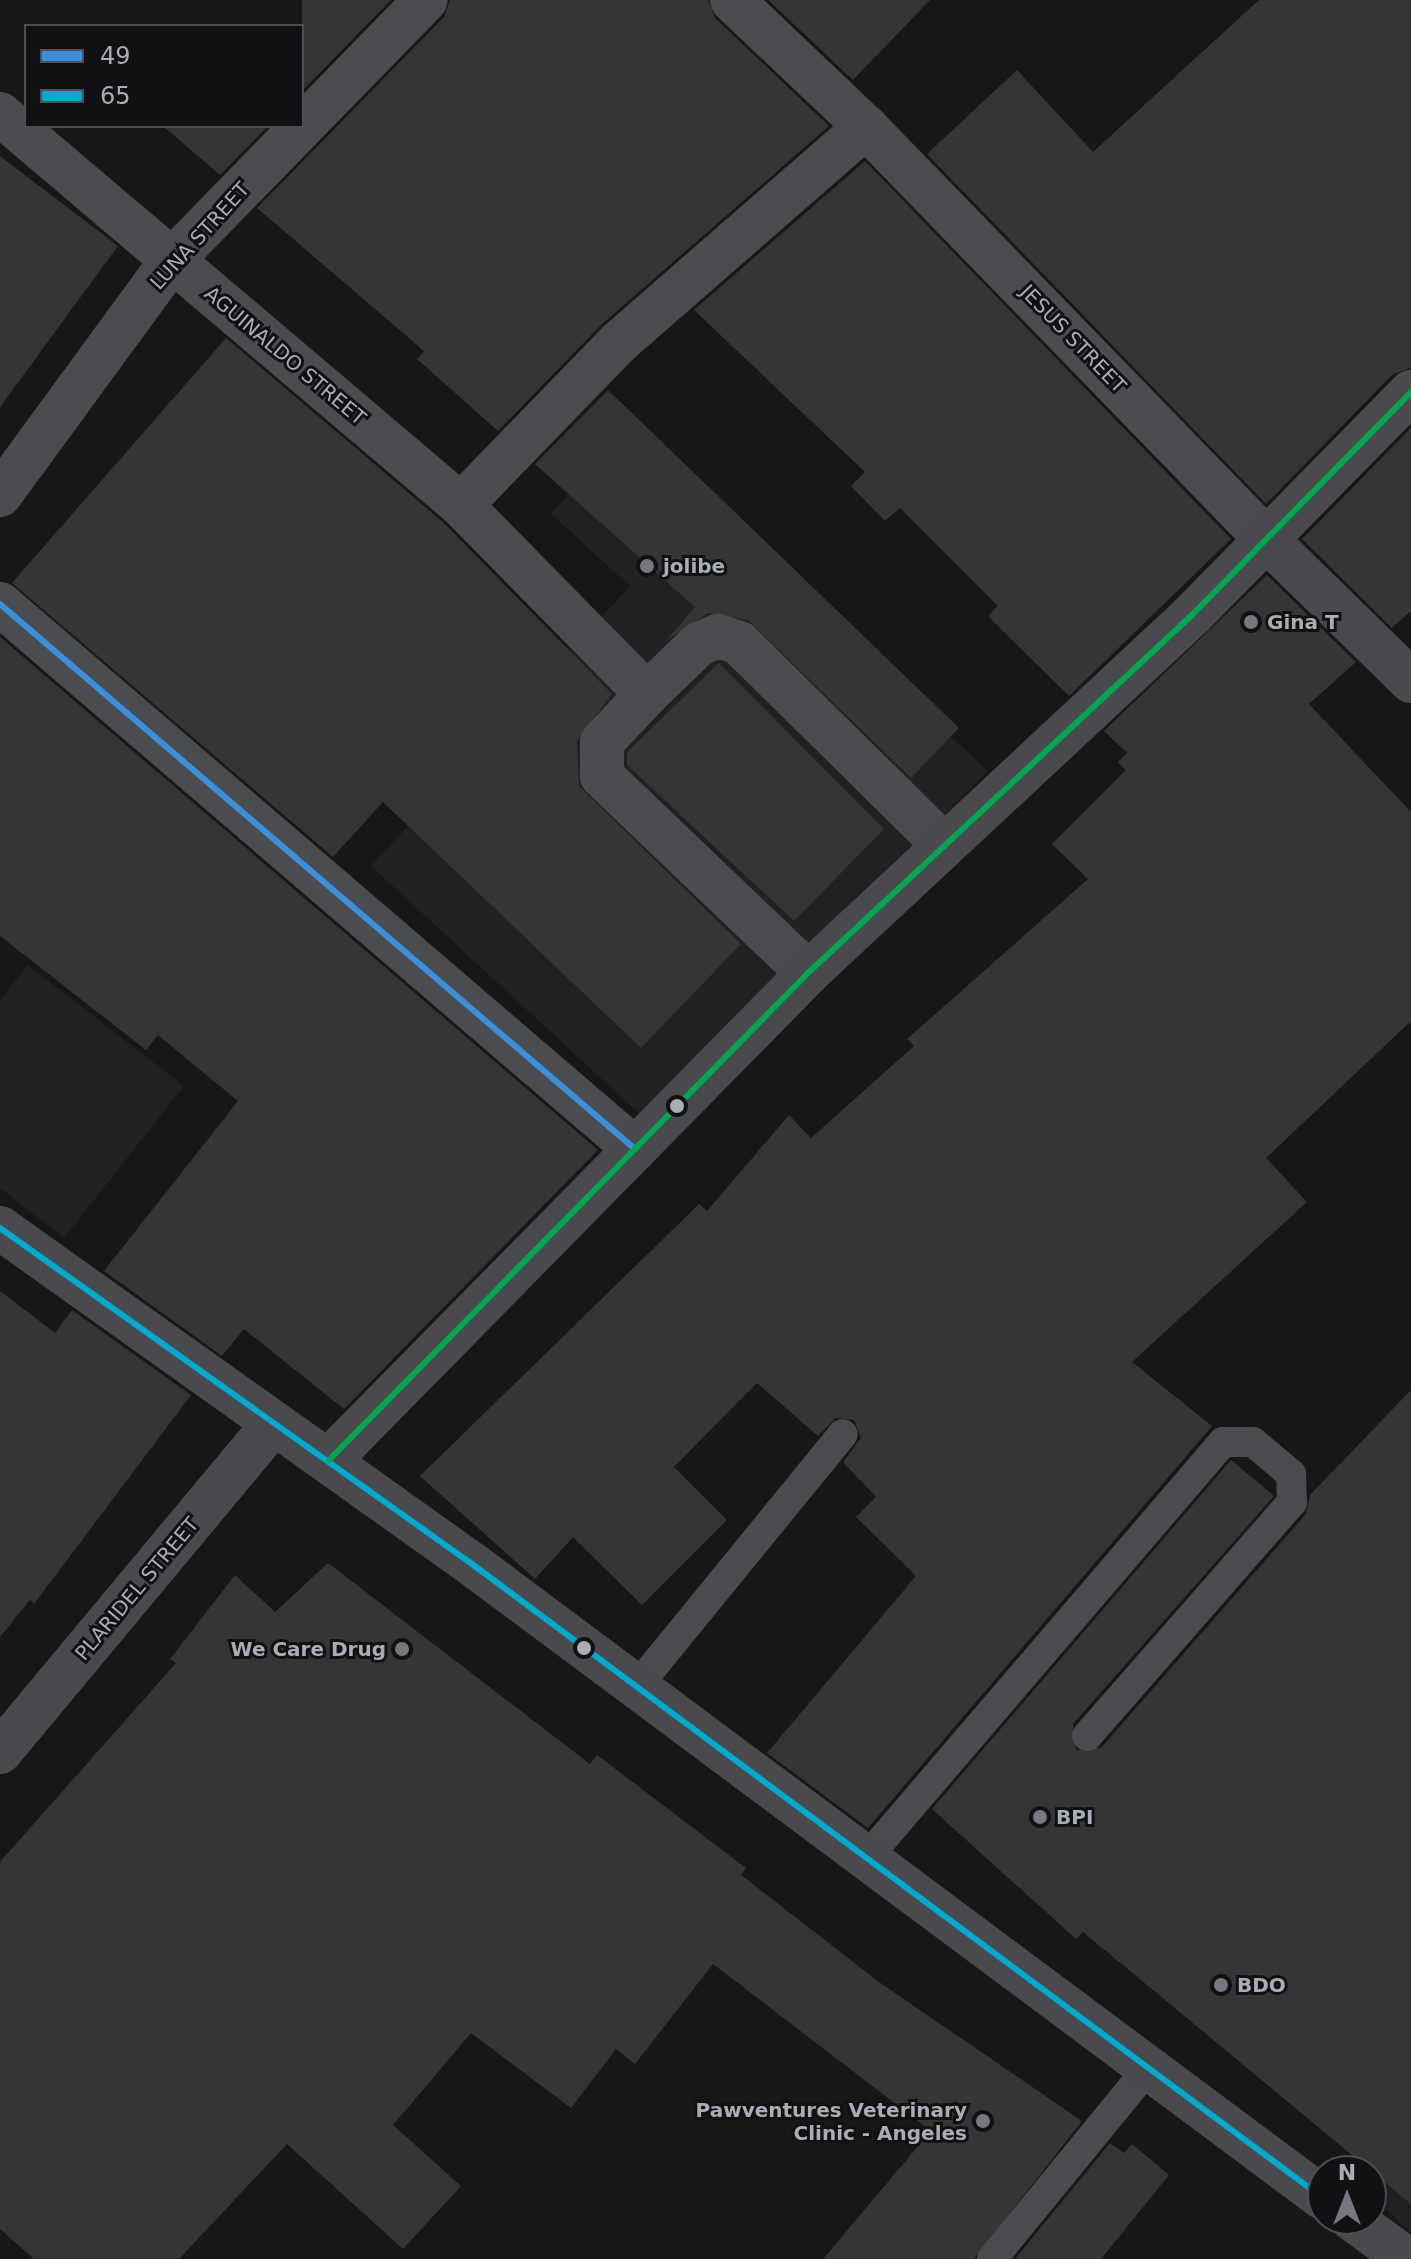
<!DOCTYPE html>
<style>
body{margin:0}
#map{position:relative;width:1411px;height:2259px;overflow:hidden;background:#171717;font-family:"DejaVu Sans",sans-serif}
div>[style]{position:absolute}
.built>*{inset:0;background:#212123}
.building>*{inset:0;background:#353536}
.lane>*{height:30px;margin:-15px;padding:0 15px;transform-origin:15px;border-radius:15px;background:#4b4c50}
.street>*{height:44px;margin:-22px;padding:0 22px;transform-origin:22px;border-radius:22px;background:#4b4c50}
.secondary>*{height:44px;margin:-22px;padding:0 22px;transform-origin:22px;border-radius:22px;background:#4a4a4e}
.bus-1>*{height:6px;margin:-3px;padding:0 3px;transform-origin:3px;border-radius:3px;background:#3a90db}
.bus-2>*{height:6px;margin:-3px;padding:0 3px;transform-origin:3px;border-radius:3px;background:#00a9ce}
.bus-3>*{height:6px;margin:-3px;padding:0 3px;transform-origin:3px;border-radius:3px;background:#00a651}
.dots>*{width:22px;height:22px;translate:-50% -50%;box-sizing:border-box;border:4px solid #111113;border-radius:50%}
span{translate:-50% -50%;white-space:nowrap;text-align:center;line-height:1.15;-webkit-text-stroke:6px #111113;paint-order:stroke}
.street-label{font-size:20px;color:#a8adb8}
.poi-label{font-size:20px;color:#a8adb8;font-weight:700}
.left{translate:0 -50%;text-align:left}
.right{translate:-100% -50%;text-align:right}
.legend{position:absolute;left:24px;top:24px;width:280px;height:104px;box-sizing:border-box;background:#111113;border:2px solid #4d4f55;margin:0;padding:10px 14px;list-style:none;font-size:24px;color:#a8adb8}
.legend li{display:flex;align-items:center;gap:16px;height:40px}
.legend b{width:40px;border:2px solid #4d4f55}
.north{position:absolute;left:1307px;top:2155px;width:80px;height:80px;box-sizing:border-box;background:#111113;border:2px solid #4d4f55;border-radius:50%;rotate:0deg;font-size:22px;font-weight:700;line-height:32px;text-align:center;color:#a8adb8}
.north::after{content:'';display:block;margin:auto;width:28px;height:36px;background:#757880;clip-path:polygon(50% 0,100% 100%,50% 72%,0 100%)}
</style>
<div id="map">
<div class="built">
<div style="clip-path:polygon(625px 433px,988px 771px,643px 1117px,371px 866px,630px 586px,551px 514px)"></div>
<div style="clip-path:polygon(28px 965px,184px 1086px,64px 1238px,0 1188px,0 1000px)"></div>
<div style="clip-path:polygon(1411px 2145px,1411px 2233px,1371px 2194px)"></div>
</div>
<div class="building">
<div style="clip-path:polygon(302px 0,391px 0,302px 91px)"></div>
<div style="clip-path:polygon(450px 0,708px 0,715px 18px,829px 126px,602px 324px,498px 431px,417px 359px,424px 351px,257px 208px,444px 17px)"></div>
<div style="clip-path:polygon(768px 0,930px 0,853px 80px)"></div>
<div style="clip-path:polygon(1259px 0,1411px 0,1411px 368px,1393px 374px,1266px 504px,927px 154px,1017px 70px,1093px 152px)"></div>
<div style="clip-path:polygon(163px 126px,268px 126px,220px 175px)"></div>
<div style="clip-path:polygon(0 156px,118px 246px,0 407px)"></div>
<div style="clip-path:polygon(865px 161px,1231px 539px,1069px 696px,988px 616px,998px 606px,900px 508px,885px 521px,851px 486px,865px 472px,694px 310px)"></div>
<div style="clip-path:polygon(226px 338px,444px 523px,612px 694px,577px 741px,579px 786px,741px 944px,641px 1048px,383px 802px,333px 857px,12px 583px)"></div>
<div style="clip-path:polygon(608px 390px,959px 728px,911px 778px,748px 620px,708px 613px,666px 641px,695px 607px,535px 464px)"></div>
<div style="clip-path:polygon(1411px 428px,1411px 611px,1392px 628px,1302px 539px)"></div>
<div style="clip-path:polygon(1267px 575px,1356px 662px,1309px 704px,1411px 812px,1411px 1021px,1266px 1158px,1307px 1202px,1132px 1362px,1212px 1426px,868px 1828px,767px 1753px,916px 1576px,856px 1517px,876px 1497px,843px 1462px,861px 1438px,854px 1420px,836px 1418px,818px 1436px,757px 1383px,674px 1467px,727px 1520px,642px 1605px,573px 1537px,535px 1579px,420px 1476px,699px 1204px,707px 1211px,789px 1115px,811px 1138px,914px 1046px,907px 1039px,1088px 879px,1052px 844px,1126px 770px,1118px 762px,1127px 753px,1104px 731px)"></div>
<div style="clip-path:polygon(0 637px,598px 1150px,344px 1409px,244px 1329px,222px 1356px,104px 1271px,238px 1101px,158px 1035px,146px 1050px,0 936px)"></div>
<div style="clip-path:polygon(719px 663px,884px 829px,794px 921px,627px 765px,627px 752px)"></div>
<div style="clip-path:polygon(0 1291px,55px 1333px,72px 1310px,191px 1395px,34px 1604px,30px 1600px,0 1637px)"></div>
<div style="clip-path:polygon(1411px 1390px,1411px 2204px,1083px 1932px,1076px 1939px,932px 1809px,1231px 1460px,1274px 1496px,1073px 1724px,1076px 1750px,1101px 1748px,1306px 1514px,1310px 1495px)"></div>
<div style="clip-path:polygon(328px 1563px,590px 1764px,597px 1755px,746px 1868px,741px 1875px,879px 1982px,1082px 2121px,974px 2259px,823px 2259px,931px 2131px,713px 1964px,635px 2064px,616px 2049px,571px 2108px,471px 2033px,393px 2125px,461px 2186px,403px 2249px,287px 2144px,179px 2259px,34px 2259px,0 2229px,0 1862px,176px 1663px,170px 1659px,235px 1575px,275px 1612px)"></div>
<div style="clip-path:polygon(1110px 2143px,1124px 2153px,1132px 2144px,1169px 2175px,1101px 2259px,1015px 2259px)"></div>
</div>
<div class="lane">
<div style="left:634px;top:1690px;width:330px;rotate:-50.8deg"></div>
<div style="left:869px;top:1855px;width:544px;rotate:-49.4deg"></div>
<div style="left:1223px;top:1442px;width:30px"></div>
<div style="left:1253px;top:1442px;width:50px;rotate:40.1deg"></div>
<div style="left:1291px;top:1474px;width:28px;rotate:88deg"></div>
<div style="left:1292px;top:1502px;width:311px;rotate:131.2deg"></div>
<div style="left:992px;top:2259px;width:243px;rotate:-50.7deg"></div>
</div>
<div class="street">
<div style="left:732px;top:0;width:185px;rotate:43.5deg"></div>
<div style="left:866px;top:127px;width:574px;rotate:45.85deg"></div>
<div style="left:0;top:114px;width:604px;rotate:40.3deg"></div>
<div style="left:461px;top:505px;width:265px;rotate:45.5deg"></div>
<div style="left:0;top:495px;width:291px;rotate:-53.8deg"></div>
<div style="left:172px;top:260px;width:363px;rotate:-45.7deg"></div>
<div style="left:461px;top:505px;width:226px;rotate:-45.9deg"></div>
<div style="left:618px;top:343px;width:329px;rotate:-41.1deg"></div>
<div style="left:0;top:604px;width:837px;rotate:40.64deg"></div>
<div style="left:808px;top:973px;width:285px;rotate:-136.3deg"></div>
<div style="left:602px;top:776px;width:34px;rotate:-90deg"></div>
<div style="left:602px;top:742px;width:66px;rotate:-46.8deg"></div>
<div style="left:647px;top:694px;width:72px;rotate:-43.9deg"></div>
<div style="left:699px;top:644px;width:21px;rotate:-23deg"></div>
<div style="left:718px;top:636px;width:22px;rotate:18deg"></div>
<div style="left:739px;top:643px;width:285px;rotate:44.6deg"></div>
</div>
<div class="secondary">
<div style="left:1266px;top:539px;width:203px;rotate:44.4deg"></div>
<div style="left:0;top:1228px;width:579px;rotate:35.45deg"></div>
<div style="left:472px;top:1564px;width:1061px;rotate:36.69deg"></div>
<div style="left:329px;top:1460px;width:683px;rotate:-45.47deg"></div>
<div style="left:808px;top:973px;width:525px;rotate:-42.99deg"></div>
<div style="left:1192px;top:615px;width:313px;rotate:-45.5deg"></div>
<div style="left:0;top:1752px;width:425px;rotate:-50.2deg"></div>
<div style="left:1352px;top:2219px;width:68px;rotate:36deg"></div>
</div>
<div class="bus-1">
<div style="left:0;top:604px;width:837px;rotate:40.64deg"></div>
</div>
<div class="bus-2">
<div style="left:0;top:1228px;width:579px;rotate:35.45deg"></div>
<div style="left:472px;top:1564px;width:1061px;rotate:36.69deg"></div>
</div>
<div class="bus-3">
<div style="left:329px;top:1460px;width:683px;rotate:-45.47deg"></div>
<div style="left:808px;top:973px;width:525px;rotate:-42.99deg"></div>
<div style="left:1192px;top:615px;width:313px;rotate:-45.5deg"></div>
</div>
<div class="dots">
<div style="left:647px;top:566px;background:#757880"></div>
<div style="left:1251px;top:622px;background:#757880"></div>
<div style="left:677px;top:1106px;background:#a8adb8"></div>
<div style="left:584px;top:1648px;background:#a8adb8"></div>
<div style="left:402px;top:1649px;background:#757880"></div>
<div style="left:1040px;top:1817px;background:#757880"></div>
<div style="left:1221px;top:1985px;background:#757880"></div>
<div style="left:983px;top:2121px;background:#757880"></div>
</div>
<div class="street-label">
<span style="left:200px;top:236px;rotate:-48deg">LUNA STREET</span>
<span style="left:1073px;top:339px;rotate:46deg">JESUS STREET</span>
<span style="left:285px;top:356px;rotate:40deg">AGUINALDO STREET</span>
<span style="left:137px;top:1589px;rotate:-50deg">PLARIDEL STREET</span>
</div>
<div class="poi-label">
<span class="left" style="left:663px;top:566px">jolibe</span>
<span class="left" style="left:1267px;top:622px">Gina T</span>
<span class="right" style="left:386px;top:1649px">We Care Drug</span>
<span class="left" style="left:1056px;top:1817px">BPI</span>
<span class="left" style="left:1237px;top:1985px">BDO</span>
<span class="right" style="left:967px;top:2122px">Pawventures Veterinary<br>Clinic - Angeles</span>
</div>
<ul class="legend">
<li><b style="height:10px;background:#3a90db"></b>49</li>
<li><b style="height:10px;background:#00a9ce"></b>65</li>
</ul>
<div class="north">N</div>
</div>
